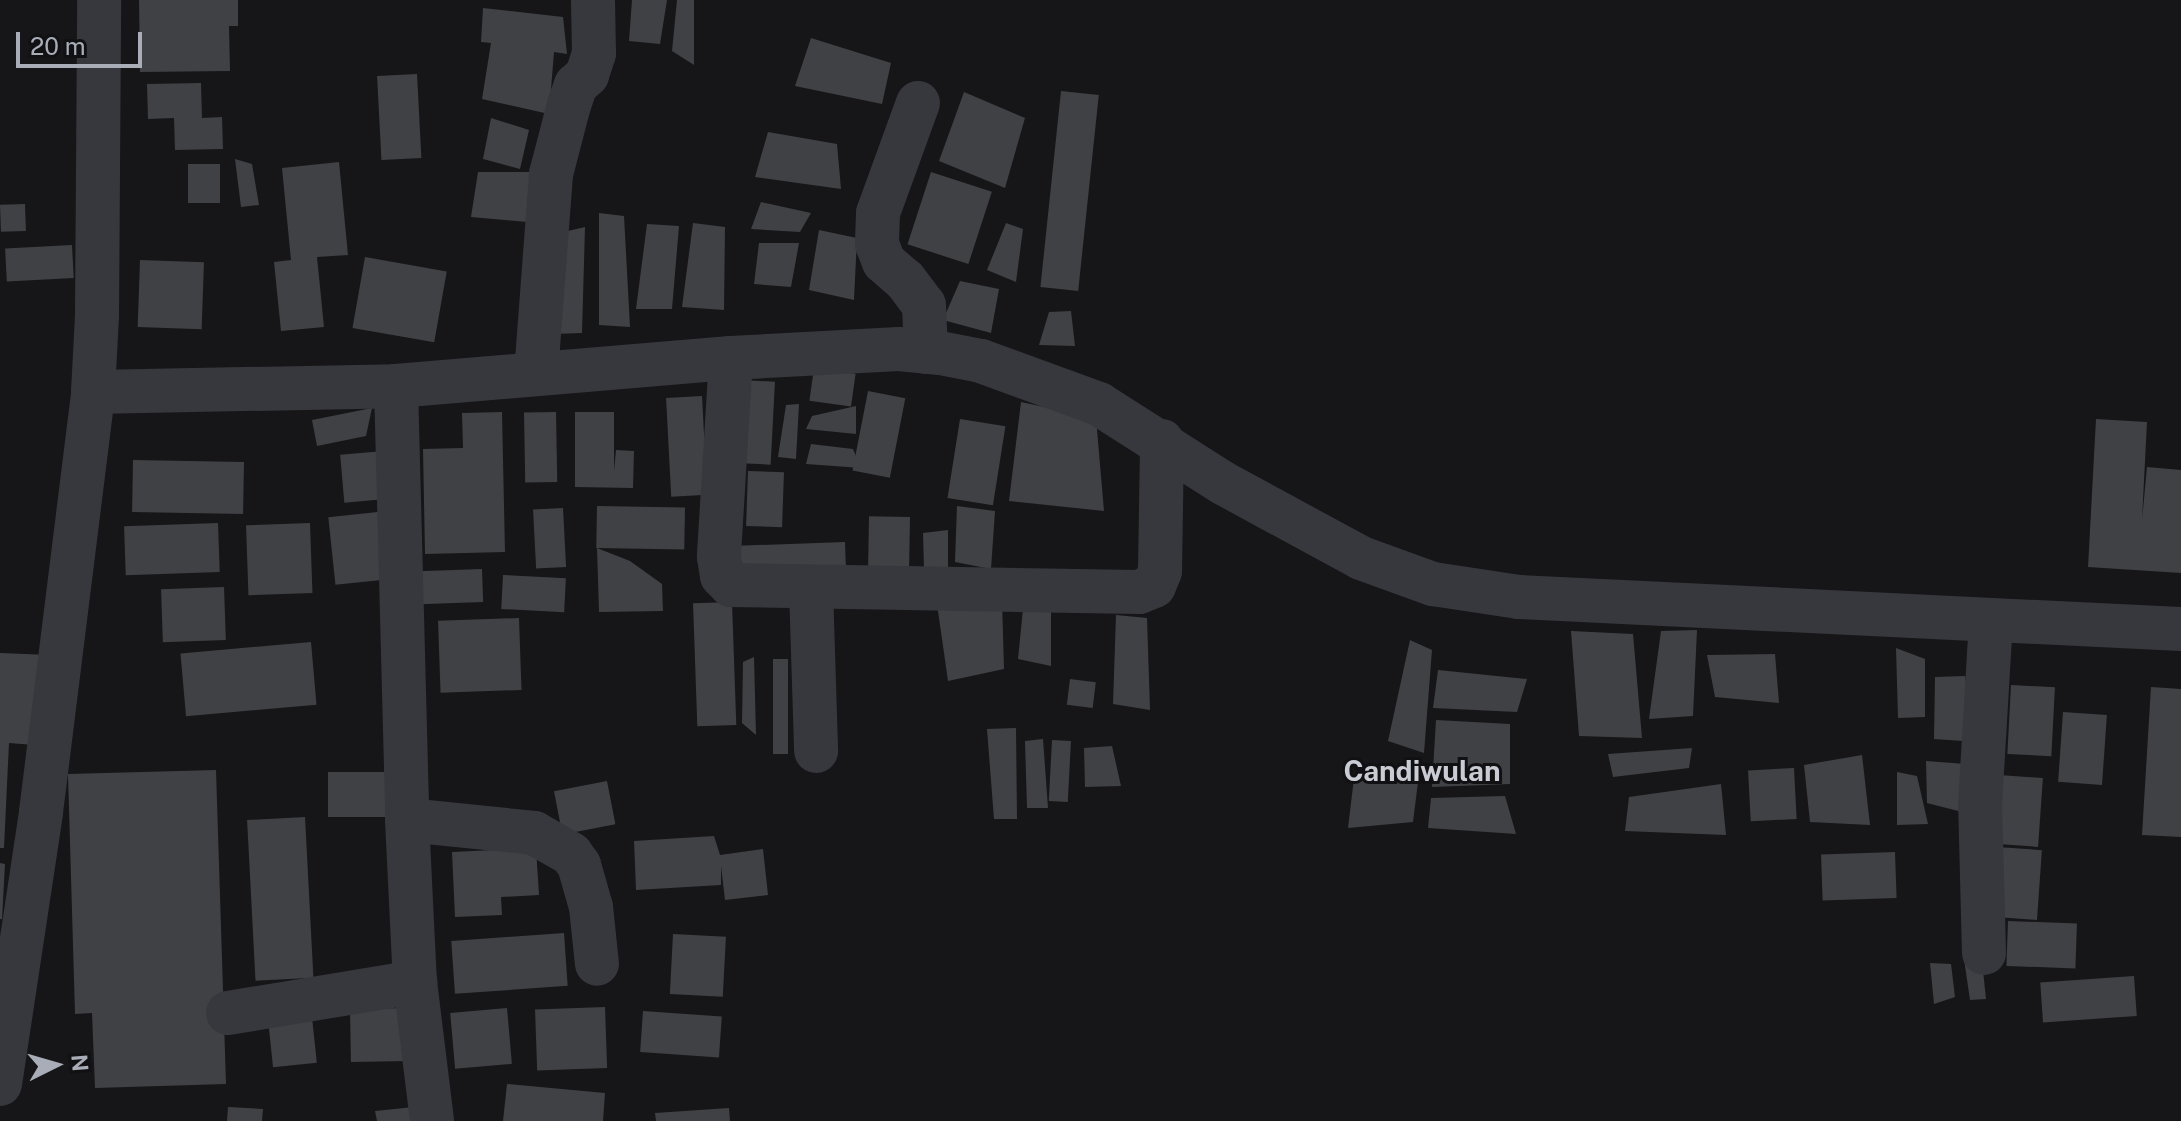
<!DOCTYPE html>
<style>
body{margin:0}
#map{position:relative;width:2181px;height:1121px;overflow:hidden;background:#161618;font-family:"Public Sans",sans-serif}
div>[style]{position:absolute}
.building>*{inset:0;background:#404145;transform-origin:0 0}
.street>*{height:44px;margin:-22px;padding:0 22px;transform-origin:22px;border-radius:22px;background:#37383d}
span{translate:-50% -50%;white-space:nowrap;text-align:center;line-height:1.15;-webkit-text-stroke:6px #111113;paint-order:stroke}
.quarter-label{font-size:28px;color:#c9ccd4;font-weight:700}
.north{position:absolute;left:16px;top:1025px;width:80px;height:80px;-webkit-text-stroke:6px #111113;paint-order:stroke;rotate:85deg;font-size:22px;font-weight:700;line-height:32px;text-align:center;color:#a8adb8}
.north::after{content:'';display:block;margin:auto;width:28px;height:36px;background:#a8adb8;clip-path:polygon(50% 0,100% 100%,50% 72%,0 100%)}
.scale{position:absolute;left:16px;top:32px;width:126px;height:36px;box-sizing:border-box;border:4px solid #a8adb8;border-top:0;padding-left:10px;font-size:24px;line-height:28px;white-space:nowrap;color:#a8adb8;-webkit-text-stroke:6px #111113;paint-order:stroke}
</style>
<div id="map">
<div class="building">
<div style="clip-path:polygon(139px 0,238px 0,238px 26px,229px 26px,230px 71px,140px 72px)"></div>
<div style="clip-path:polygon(632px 0,667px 0,660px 44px,629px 41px)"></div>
<div style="clip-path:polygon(677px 0,694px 0,694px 65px,672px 51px)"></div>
<div style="clip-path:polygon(483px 8px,563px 17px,567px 54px,554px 52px,549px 114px,482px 99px,491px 43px,481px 42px)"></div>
<div style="clip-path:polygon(811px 38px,891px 63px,882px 104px,795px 86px)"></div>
<div style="left:417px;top:74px;width:84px;height:40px;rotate:87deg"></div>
<div style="clip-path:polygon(201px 83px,202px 118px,222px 117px,223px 149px,175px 150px,174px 118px,148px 119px,147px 84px)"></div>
<div style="left:1061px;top:91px;width:38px;height:197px;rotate:6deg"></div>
<div style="clip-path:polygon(964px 92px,1025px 118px,1005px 188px,939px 161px)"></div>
<div style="clip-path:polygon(491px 118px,529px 130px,520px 169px,483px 159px)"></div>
<div style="clip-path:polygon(768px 132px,837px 144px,841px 189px,755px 177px)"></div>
<div style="clip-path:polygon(235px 159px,252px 164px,259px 205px,241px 207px)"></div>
<div style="clip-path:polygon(339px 162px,348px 255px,317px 257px,324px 327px,281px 331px,274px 262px,291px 260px,282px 168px)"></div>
<div style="left:188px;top:164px;width:32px;height:39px"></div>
<div style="clip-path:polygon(478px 172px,534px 172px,538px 223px,471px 217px)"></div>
<div style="left:931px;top:172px;width:64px;height:76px;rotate:18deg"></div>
<div style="clip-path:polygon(761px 202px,811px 213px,800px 232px,751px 229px)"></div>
<div style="left:25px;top:204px;width:27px;height:25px;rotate:88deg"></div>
<div style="clip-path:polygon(599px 213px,624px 216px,630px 327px,599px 325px)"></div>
<div style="clip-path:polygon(693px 223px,725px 227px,724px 310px,682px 307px)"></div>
<div style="clip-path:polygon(1006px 223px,1023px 229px,1016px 282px,987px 270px)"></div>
<div style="clip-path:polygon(647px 224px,679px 226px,672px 309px,636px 309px)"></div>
<div style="clip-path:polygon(585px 227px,582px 333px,553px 334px,559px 233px)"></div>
<div style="clip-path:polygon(819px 230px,857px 238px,854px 300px,809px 290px)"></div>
<div style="clip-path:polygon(759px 243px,799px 243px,791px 287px,754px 284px)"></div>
<div style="left:72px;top:245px;width:33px;height:67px;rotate:87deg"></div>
<div style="left:365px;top:257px;width:83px;height:72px;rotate:10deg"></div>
<div style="left:140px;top:260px;width:64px;height:67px;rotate:2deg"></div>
<div style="clip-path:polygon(960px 281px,999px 289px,991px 333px,943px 320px)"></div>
<div style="clip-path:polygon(1071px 311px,1075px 346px,1039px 345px,1049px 312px)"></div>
<div style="left:814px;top:368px;width:42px;height:33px;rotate:8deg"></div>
<div style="left:741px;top:380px;width:34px;height:83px;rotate:3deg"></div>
<div style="left:868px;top:391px;width:38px;height:81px;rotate:11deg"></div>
<div style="left:702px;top:396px;width:99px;height:36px;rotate:87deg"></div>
<div style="clip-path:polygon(1021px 402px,1096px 418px,1104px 511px,1009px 501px)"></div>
<div style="clip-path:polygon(799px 404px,796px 459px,778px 457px,786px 405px)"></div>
<div style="clip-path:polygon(856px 406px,856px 434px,806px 429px,812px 416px)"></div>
<div style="clip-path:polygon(372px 408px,366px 436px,317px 446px,312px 420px)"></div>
<div style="clip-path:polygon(502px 412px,505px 552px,425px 554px,423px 449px,463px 448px,462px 413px)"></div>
<div style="left:556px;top:412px;width:70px;height:32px;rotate:89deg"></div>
<div style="clip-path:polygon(575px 412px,614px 412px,614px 471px,616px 450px,634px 451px,633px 488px,575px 487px)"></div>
<div style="left:960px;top:419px;width:46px;height:80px;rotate:9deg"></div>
<div style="clip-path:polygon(2096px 419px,2147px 422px,2142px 520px,2147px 467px,2181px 470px,2181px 573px,2088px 567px)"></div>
<div style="clip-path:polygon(811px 444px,853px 449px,861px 468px,806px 464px)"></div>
<div style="left:384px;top:451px;width:48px;height:44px;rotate:85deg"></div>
<div style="left:133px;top:460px;width:111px;height:52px;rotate:1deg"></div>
<div style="left:748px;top:471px;width:36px;height:55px;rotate:2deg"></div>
<div style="left:597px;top:506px;width:88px;height:42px;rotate:1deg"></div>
<div style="clip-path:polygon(957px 506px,995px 511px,991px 569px,955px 562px)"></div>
<div style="left:563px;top:508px;width:59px;height:30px;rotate:87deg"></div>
<div style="left:387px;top:511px;width:68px;height:59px;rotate:84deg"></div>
<div style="left:910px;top:517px;width:59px;height:41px;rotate:91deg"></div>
<div style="left:218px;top:523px;width:49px;height:94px;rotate:88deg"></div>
<div style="left:310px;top:523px;width:70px;height:64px;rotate:88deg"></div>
<div style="clip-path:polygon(948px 530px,948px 573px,924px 570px,923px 533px)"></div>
<div style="left:845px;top:542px;width:30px;height:108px;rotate:88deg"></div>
<div style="clip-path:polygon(597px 548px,630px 561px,662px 584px,663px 611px,599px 612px)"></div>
<div style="left:482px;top:569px;width:33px;height:64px;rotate:88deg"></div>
<div style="left:503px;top:575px;width:63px;height:34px;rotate:3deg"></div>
<div style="left:224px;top:587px;width:53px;height:63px;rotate:88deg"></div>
<div style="clip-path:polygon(1024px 599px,1051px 606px,1051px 666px,1018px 659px)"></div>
<div style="clip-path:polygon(1002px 600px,1004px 669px,948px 681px,937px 604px)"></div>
<div style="left:732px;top:602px;width:123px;height:39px;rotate:88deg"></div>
<div style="clip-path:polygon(1116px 615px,1147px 618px,1150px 710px,1113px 704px)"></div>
<div style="left:519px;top:618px;width:72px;height:81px;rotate:88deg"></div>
<div style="clip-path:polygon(1697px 630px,1693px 716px,1649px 719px,1661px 631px)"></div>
<div style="clip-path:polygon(1571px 631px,1633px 634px,1642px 738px,1579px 736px)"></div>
<div style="clip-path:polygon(1410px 640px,1432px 650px,1424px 753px,1388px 741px)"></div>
<div style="left:311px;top:642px;width:63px;height:131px;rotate:85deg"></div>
<div style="clip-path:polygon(1896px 648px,1925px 659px,1925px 717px,1898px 718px)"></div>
<div style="clip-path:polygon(0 653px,50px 655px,47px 746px,9px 743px,4px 848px,0 848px)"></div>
<div style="clip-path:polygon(1775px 654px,1779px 703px,1715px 697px,1707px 655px)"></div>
<div style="clip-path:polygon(754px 657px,756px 735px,742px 723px,743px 662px)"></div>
<div style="left:773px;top:659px;width:15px;height:95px"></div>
<div style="clip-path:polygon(1438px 670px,1527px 679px,1517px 712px,1433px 708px)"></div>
<div style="clip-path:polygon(1965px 676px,1977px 742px,1934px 739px,1935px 677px)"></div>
<div style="left:1070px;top:679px;width:26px;height:26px;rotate:7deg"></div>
<div style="left:2011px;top:685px;width:44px;height:69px;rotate:3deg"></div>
<div style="clip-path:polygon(2151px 687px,2181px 689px,2181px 837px,2142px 835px)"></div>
<div style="left:2063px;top:712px;width:44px;height:70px;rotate:4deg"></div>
<div style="clip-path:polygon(1436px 720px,1510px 724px,1510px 784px,1432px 787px)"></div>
<div style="clip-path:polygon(1016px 728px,1017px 819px,994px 819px,987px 729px)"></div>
<div style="clip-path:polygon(1043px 739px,1048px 808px,1027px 808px,1025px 741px)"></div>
<div style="left:1052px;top:740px;width:19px;height:61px;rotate:3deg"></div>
<div style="clip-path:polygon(1112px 746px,1121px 786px,1085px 787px,1084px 748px)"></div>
<div style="clip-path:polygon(1692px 748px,1689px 768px,1613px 777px,1608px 754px)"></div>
<div style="clip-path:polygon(1862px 755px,1870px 825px,1810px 822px,1804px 765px)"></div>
<div style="clip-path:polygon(1926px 761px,1966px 764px,1966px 813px,1927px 803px)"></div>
<div style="left:1794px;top:768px;width:51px;height:46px;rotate:87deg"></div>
<div style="clip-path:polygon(216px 770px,226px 1084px,95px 1088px,92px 1013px,75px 1014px,68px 774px)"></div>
<div style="left:328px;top:772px;width:64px;height:45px"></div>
<div style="clip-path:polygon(1897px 772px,1917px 776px,1928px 824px,1897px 825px)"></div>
<div style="clip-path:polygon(1419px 774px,1413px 822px,1348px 828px,1354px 778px)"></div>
<div style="left:1999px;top:775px;width:44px;height:69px;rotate:4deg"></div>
<div style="left:607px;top:781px;width:44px;height:54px;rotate:79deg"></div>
<div style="clip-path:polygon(1721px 784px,1726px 835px,1625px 831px,1629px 797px)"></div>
<div style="clip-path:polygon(1505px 796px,1516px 834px,1428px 828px,1431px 798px)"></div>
<div style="left:305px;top:817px;width:161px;height:58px;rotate:87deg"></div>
<div style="clip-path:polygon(714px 836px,720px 855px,763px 849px,768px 895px,725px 900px,721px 866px,721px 885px,636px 890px,634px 841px)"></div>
<div style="left:1997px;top:847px;width:45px;height:70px;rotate:4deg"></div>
<div style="clip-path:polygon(536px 848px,539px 895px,501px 897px,502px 915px,455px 917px,452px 852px)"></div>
<div style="left:1895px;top:852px;width:46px;height:74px;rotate:88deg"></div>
<div style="clip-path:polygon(0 863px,5px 864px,2px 919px,0 919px)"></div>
<div style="left:2008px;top:921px;width:69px;height:45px;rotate:2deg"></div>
<div style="left:564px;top:933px;width:53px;height:113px;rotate:86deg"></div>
<div style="left:673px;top:934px;width:53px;height:60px;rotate:3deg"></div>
<div style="clip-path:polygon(1964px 959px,1982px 961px,1986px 999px,1970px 1000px)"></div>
<div style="clip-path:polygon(1930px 963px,1951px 964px,1955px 997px,1934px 1004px)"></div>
<div style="left:2134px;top:976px;width:40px;height:94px;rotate:86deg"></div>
<div style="left:605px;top:1007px;width:61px;height:70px;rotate:88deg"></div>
<div style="left:407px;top:1008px;width:53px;height:57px;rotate:89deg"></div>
<div style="left:507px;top:1008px;width:56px;height:57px;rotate:85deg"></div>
<div style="left:643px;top:1011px;width:79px;height:41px;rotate:4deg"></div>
<div style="left:312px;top:1017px;width:46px;height:44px;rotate:84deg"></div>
<div style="clip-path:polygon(507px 1084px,605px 1093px,603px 1121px,503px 1121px)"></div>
<div style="clip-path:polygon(228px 1107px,263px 1109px,262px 1121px,227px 1121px)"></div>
<div style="clip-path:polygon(414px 1107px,415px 1121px,377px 1121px,375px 1111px)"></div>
<div style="clip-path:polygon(729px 1108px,730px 1121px,656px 1121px,655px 1113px)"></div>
</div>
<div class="street">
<div style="left:918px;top:103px;width:117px;rotate:110deg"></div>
<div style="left:878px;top:213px;width:31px;rotate:92deg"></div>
<div style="left:877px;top:244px;width:19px;rotate:69deg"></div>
<div style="left:884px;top:262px;width:28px;rotate:41deg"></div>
<div style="left:905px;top:280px;width:31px;rotate:53deg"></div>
<div style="left:924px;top:305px;width:47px;rotate:87.6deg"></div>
<div style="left:731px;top:358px;width:199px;rotate:93.5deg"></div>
<div style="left:719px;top:557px;width:19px;rotate:81deg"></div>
<div style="left:722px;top:576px;width:13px;rotate:45deg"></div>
<div style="left:731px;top:585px;width:408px;rotate:1deg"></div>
<div style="left:1139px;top:592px;width:16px;rotate:-22deg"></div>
<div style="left:1154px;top:586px;width:16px;rotate:-68deg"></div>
<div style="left:1160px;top:571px;width:130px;rotate:-89.1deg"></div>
<div style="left:536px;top:374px;width:201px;rotate:-85.7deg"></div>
<div style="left:551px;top:174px;width:71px;rotate:-75.4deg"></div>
<div style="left:569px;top:105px;width:21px;rotate:-71deg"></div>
<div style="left:576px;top:85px;width:15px;rotate:-42deg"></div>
<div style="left:587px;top:75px;width:23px;rotate:-72deg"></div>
<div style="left:594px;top:53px;width:53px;rotate:-91.1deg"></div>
<div style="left:396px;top:386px;width:434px;rotate:88.5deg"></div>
<div style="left:407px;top:820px;width:162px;rotate:87.2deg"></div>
<div style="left:415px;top:982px;width:140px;rotate:83deg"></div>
<div style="left:93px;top:392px;width:303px;rotate:-1.1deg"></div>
<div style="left:396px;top:386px;width:336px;rotate:-4.8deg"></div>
<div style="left:731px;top:358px;width:168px;rotate:-3.1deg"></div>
<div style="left:899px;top:349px;width:41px;rotate:5.6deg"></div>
<div style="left:940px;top:353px;width:42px;rotate:11deg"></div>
<div style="left:981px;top:361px;width:126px;rotate:20deg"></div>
<div style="left:1099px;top:404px;width:147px;rotate:32.5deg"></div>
<div style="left:1223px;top:483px;width:157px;rotate:28.5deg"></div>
<div style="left:1361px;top:558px;width:77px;rotate:19.9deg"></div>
<div style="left:1433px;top:584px;width:87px;rotate:8.6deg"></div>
<div style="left:1519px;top:597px;width:663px;rotate:2.77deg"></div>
<div style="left:811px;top:588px;width:163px;rotate:88.2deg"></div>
<div style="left:407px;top:820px;width:128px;rotate:5.8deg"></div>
<div style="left:534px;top:833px;width:43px;rotate:29.6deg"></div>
<div style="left:571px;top:854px;width:14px;rotate:54deg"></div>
<div style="left:579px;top:865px;width:44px;rotate:74.1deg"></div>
<div style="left:591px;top:907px;width:57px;rotate:84deg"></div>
<div style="left:1984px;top:953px;width:148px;rotate:-91.5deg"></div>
<div style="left:1980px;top:805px;width:184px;rotate:-86.6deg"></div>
<div style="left:228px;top:1013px;width:190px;rotate:-9.4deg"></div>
<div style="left:0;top:1084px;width:275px;rotate:-81.4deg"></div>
<div style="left:41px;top:812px;width:423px;rotate:-82.9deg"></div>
<div style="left:93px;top:392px;width:77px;rotate:-87deg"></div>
<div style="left:97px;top:315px;width:315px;rotate:-89.6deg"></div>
</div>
<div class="quarter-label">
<span style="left:1422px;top:771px">Candiwulan</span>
</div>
<div class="north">N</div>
<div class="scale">20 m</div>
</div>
